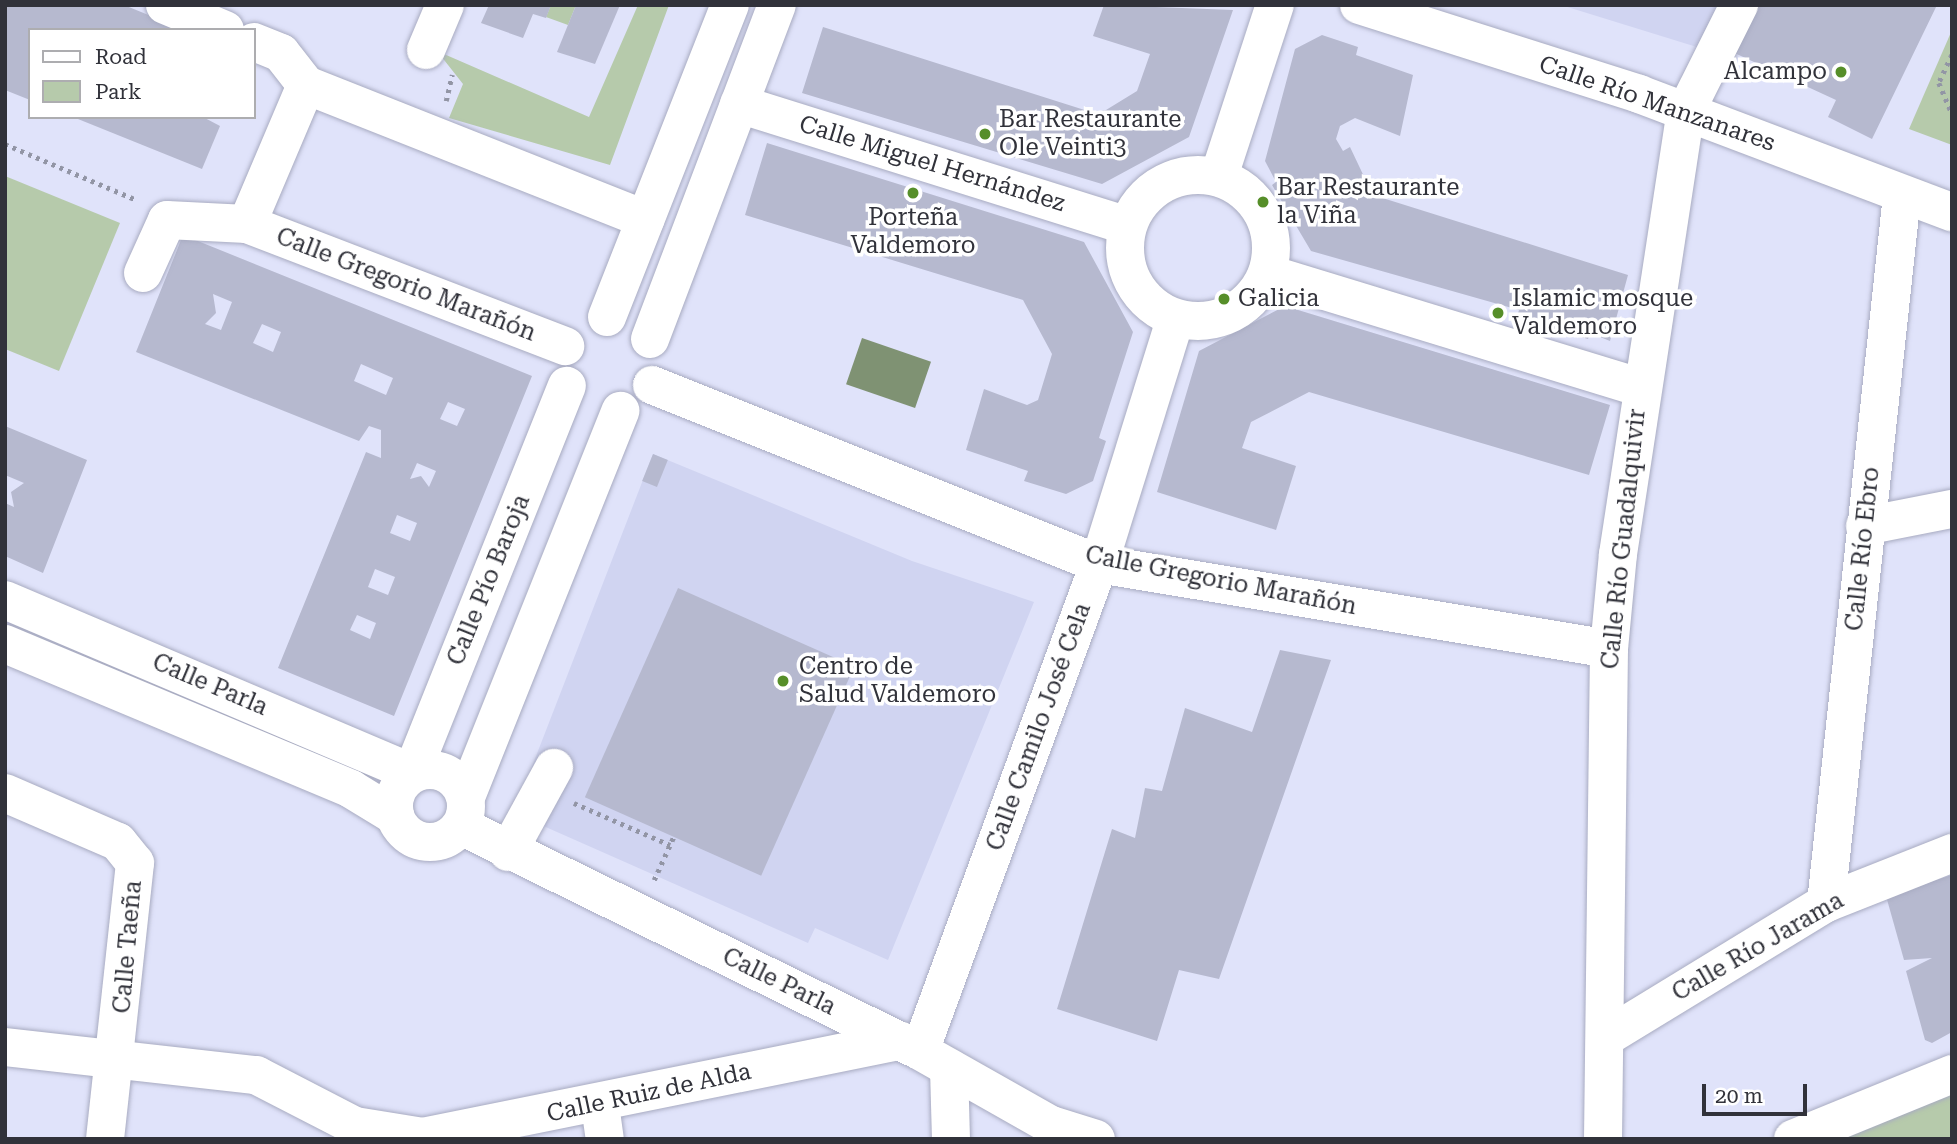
<!DOCTYPE html>
<meta charset="utf-8">
<style>
body{margin:0}
#map{position:relative;width:1957px;height:1144px;overflow:hidden;background:#e0e3fa;font-family:"Roboto Serif",serif}
div>[style]{position:absolute}
.built>*{inset:0;background:#d0d4f1}
.green>*{inset:0;background:#b6caab}
.water>*{inset:0;background:#7f9273;transform-origin:0 0}
.building>*{inset:0;background:#b6b9cf;transform-origin:0 0}
.path>*{height:4.5px;margin-top:-2.25px;transform-origin:0;background:repeating-linear-gradient(90deg,#9295a5 0 3.5px,transparent 0 8.5px)}
.roads{filter:drop-shadow(0 0 2px #a8abc1) drop-shadow(0 0 2px #a8abc1)}
.minor>*{height:38px;margin:-19px;padding:0 19px;transform-origin:19px;border-radius:19px;background:#fff}
.minor>.ring{margin:-19px;padding:0;box-sizing:content-box;background:none;border:38px solid #fff;border-radius:50%}
.dots>*{width:19px;height:19px;translate:-50% -50%;box-sizing:border-box;border:4px solid #fff;border-radius:50%}
span{translate:-50% -50%;white-space:nowrap;text-align:center;line-height:1.15;-webkit-text-stroke:7px #fff;paint-order:stroke}
.poi-label{font-size:24px;color:#31323a}
.right{translate:-100% -50%;text-align:right}
.left{translate:0 -50%;text-align:left}
.street-label{font-size:24px;color:#31323a}
.frame{position:absolute;inset:0;border:7px solid #31323a;pointer-events:none}
.legend{position:absolute;left:28px;top:28px;width:228px;height:91px;box-sizing:border-box;background:#fff;border:2px solid #adadb0;margin:0;padding:9px 12px;list-style:none;font-size:21px;color:#31323a}
.legend li{display:flex;align-items:center;gap:14px;height:35px}
.legend b{width:35px;border:2px solid #adadb0}
.scale{position:absolute;left:1702px;top:1084px;width:105px;height:32px;box-sizing:border-box;border:4px solid #31323a;border-top:0;padding-left:9px;font-size:21px;line-height:24px;white-space:nowrap;color:#31323a;-webkit-text-stroke:5px #fff;paint-order:stroke}
</style>
<div id="map">
<div class="built">
<div style="clip-path:polygon(1561px 5px,1722px 5px,1700px 48px)"></div>
<div style="clip-path:polygon(653px 454px,912px 561px,1034px 602px,888px 960px,815px 928px,808px 943px,514px 813px)"></div>
</div>
<div class="green">
<div style="clip-path:polygon(551px 5px,576px 5px,568px 25px,546px 17px)"></div>
<div style="clip-path:polygon(638px 5px,669px 5px,610px 165px,449px 118px,463px 84px,437px 51px,589px 117px)"></div>
<div style="clip-path:polygon(1952px 30px,1952px 145px,1909px 129px)"></div>
<div style="clip-path:polygon(5px 176px,120px 223px,59px 371px,5px 349px)"></div>
<div style="clip-path:polygon(1952px 1082px,1952px 1139px,1813px 1139px)"></div>
</div>
<div class="water">
<div style="left:862px;top:338px;width:73px;height:49px;rotate:19deg"></div>
</div>
<div class="building">
<div style="clip-path:polygon(5px 5px,124px 5px,185px 30px,30px 30px,30px 100px,5px 90px)"></div>
<div style="clip-path:polygon(489px 5px,551px 5px,546px 18px,533px 14px,523px 38px,481px 23px)"></div>
<div style="clip-path:polygon(576px 5px,620px 5px,595px 64px,557px 52px)"></div>
<div style="clip-path:polygon(1104px 5px,1233px 10px,1189px 137px,1102px 184px,802px 93px,823px 27px,1094px 113px,1106px 110px,1137px 91px,1150px 54px,1093px 36px)"></div>
<div style="clip-path:polygon(1750px 5px,1937px 5px,1872px 139px,1828px 117px,1836px 100px,1728px 50px)"></div>
<div style="clip-path:polygon(1322px 35px,1358px 47px,1356px 55px,1413px 75px,1400px 136px,1355px 118px,1340px 126px,1336px 139px,1343px 151px,1350px 147px,1368px 185px,1362px 189px,1367px 199px,1373px 195px,1628px 275px,1610px 341px,1590px 333px,1588px 339px,1517px 317px,1519px 310px,1311px 251px,1272px 185px,1276px 182px,1265px 161px,1295px 49px)"></div>
<div style="clip-path:polygon(73px 117px,203px 117px,220px 126px,202px 169px)"></div>
<div style="clip-path:polygon(767px 143px,1084px 242px,1133px 332px,1099px 438px,1106px 441px,1093px 481px,1066px 494px,1024px 481px,1028px 471px,966px 450px,984px 389px,1027px 405px,1038px 400px,1052px 354px,1023px 300px,745px 215px)"></div>
<div style="clip-path:polygon(evenodd,183px 235px,532px 376px,394px 716px,278px 668px,366px 452px,381px 458px,381px 430px,369px 426px,359px 441px,136px 352px,183px 235px,213px 294px,232px 302px,221px 330px,205px 324px,216px 313px,213px 294px,183px 235px,262px 324px,281px 332px,273px 352px,253px 343px,262px 324px,183px 235px,361px 364px,393px 378px,386px 395px,354px 381px,361px 364px,183px 235px,448px 402px,465px 409px,457px 426px,440px 419px,448px 402px,183px 235px,417px 463px,436px 471px,429px 487px,421px 476px,410px 479px,417px 463px,183px 235px,397px 515px,417px 523px,410px 541px,390px 533px,397px 515px,183px 235px,375px 569px,395px 577px,388px 595px,368px 587px,375px 569px,183px 235px,357px 615px,376px 623px,370px 639px,350px 630px,357px 615px)"></div>
<div style="clip-path:polygon(1285px 306px,1610px 405px,1589px 475px,1309px 392px,1251px 422px,1242px 448px,1296px 466px,1276px 530px,1157px 492px,1199px 351px)"></div>
<div style="clip-path:polygon(5px 426px,87px 460px,43px 573px,5px 556px,5px 503px,14px 507px,11px 492px,24px 483px,5px 475px)"></div>
<div style="left:653px;top:454px;width:16px;height:29px;rotate:22deg"></div>
<div style="left:678px;top:588px;width:193px;height:229px;rotate:24deg"></div>
<div style="clip-path:polygon(1280px 650px,1331px 660px,1219px 979px,1179px 970px,1157px 1041px,1057px 1009px,1112px 829px,1135px 838px,1145px 788px,1162px 791px,1185px 708px,1252px 732px)"></div>
<div style="clip-path:polygon(1952px 875px,1952px 1032px,1932px 1043px,1925px 1040px,1906px 971px,1932px 958px,1904px 960px,1886px 896px)"></div>
</div>
<div class="path">
<div style="left:1952px;top:55px;width:31px;rotate:115deg"></div>
<div style="left:1939px;top:83px;width:33px;rotate:67deg"></div>
<div style="left:446px;top:101px;width:27px;rotate:-77deg"></div>
<div style="left:5px;top:144px;width:143px;rotate:23deg"></div>
<div style="left:574px;top:803px;width:105px;rotate:23.6deg"></div>
<div style="left:654px;top:880px;width:48px;rotate:-65.6deg"></div>
</div>
<div class="roads">
<div class="minor">
<div style="left:165px;top:5px;width:65px;rotate:22.6deg"></div>
<div style="left:1359px;top:5px;width:294px;rotate:17.6deg"></div>
<div style="left:1639px;top:94px;width:335px;rotate:20.7deg"></div>
<div style="left:254px;top:42px;width:29px;rotate:22deg"></div>
<div style="left:281px;top:53px;width:41px;rotate:52deg"></div>
<div style="left:306px;top:85px;width:365px;rotate:21.6deg"></div>
<div style="left:426px;top:50px;width:49px;rotate:-67.1deg"></div>
<div style="left:739px;top:104px;width:405px;rotate:17.4deg"></div>
<div class="ring" style="left:1125px;top:175px;width:108px;height:108px"></div>
<div style="left:1219px;top:176px;width:180px;rotate:-71.9deg"></div>
<div style="left:247px;top:224px;width:151px;rotate:-67deg"></div>
<div style="left:143px;top:273px;width:58px;rotate:-65.6deg"></div>
<div style="left:167px;top:220px;width:80px;rotate:2.9deg"></div>
<div style="left:247px;top:224px;width:341px;rotate:21deg"></div>
<div style="left:1269px;top:274px;width:389px;rotate:17deg"></div>
<div style="left:607px;top:317px;width:335px;rotate:-68.5deg"></div>
<div style="left:650px;top:339px;width:357px;rotate:-69.2deg"></div>
<div style="left:652px;top:385px;width:482px;rotate:21.8deg"></div>
<div style="left:1099px;top:564px;width:517px;rotate:9.46deg"></div>
<div style="left:1865px;top:526px;width:89px;rotate:-11.1deg"></div>
<div style="left:5px;top:600px;width:442px;rotate:23deg"></div>
<div style="left:5px;top:644px;width:375px;rotate:22.7deg"></div>
<div style="left:351px;top:789px;width:52px;rotate:31.5deg"></div>
<div class="ring" style="left:394px;top:770px;width:34px;height:34px"></div>
<div style="left:412px;top:773px;width:417px;rotate:-68.2deg"></div>
<div style="left:5px;top:793px;width:123px;rotate:23.4deg"></div>
<div style="left:118px;top:842px;width:27px;rotate:51deg"></div>
<div style="left:135px;top:863px;width:278px;rotate:96.2deg"></div>
<div style="left:466px;top:797px;width:416px;rotate:-68.2deg"></div>
<div style="left:461px;top:826px;width:511px;rotate:26.11deg"></div>
<div style="left:920px;top:1051px;width:150px;rotate:29.5deg"></div>
<div style="left:1051px;top:1125px;width:47px;rotate:17.3deg"></div>
<div style="left:508px;top:852px;width:96px;rotate:-61.3deg"></div>
<div style="left:1826px;top:903px;width:712px;rotate:-83.87deg"></div>
<div style="left:1608px;top:1036px;width:255px;rotate:-31.4deg"></div>
<div style="left:1826px;top:903px;width:136px;rotate:-21.6deg"></div>
<div style="left:5px;top:1047px;width:253px;rotate:6.4deg"></div>
<div style="left:256px;top:1075px;width:111px;rotate:27.3deg"></div>
<div style="left:355px;top:1126px;width:69px;rotate:9.2deg"></div>
<div style="left:423px;top:1137px;width:487px;rotate:-11.4deg"></div>
<div style="left:920px;top:1051px;width:519px;rotate:-69.82deg"></div>
<div style="left:1099px;top:564px;width:256px;rotate:-72.7deg"></div>
<div style="left:949px;top:1068px;width:71px;rotate:88.4deg"></div>
<div style="left:600px;top:1105px;width:34px;rotate:82deg"></div>
<div style="left:1603px;top:1139px;width:490px;rotate:-89.3deg"></div>
<div style="left:1609px;top:649px;width:95px;rotate:-84.6deg"></div>
<div style="left:1618px;top:554px;width:448px;rotate:-81.3deg"></div>
<div style="left:1686px;top:111px;width:119px;rotate:-63.4deg"></div>
<div style="left:1793px;top:1139px;width:172px;rotate:-22.2deg"></div>
</div>
</div>
<div class="dots">
<div style="left:1841px;top:72px;background:#568e29"></div>
<div style="left:985px;top:134px;background:#568e29"></div>
<div style="left:913px;top:193px;background:#568e29"></div>
<div style="left:1263px;top:202px;background:#568e29"></div>
<div style="left:1224px;top:299px;background:#568e29"></div>
<div style="left:1498px;top:313px;background:#568e29"></div>
<div style="left:783px;top:681px;background:#568e29"></div>
</div>
<div class="poi-label">
<span class="right" style="left:1827px;top:72px">Alcampo</span>
<span class="left" style="left:999px;top:134px">Bar Restaurante<br>Ole Veinti3</span>
<span class="left" style="left:1277px;top:202px">Bar Restaurante<br>la Viña</span>
<span style="left:913px;top:232px">Porteña<br>Valdemoro</span>
<span class="left" style="left:1238px;top:299px">Galicia</span>
<span class="left" style="left:1512px;top:313px">Islamic mosque<br>Valdemoro</span>
<span class="left" style="left:799px;top:681px">Centro de<br>Salud Valdemoro</span>
</div>
<div class="street-label">
<span style="left:1657px;top:104px;rotate:19deg">Calle Río Manzanares</span>
<span style="left:932px;top:164px;rotate:17deg">Calle Miguel Hernández</span>
<span style="left:406px;top:285px;rotate:21deg">Calle Gregorio Marañón</span>
<span style="left:1624px;top:539px;rotate:-84deg">Calle Río Guadalquivir</span>
<span style="left:1863px;top:549px;rotate:-84deg">Calle Río Ebro</span>
<span style="left:489px;top:580px;rotate:-68deg">Calle Pío Baroja</span>
<span style="left:1221px;top:581px;rotate:11deg">Calle Gregorio Marañón</span>
<span style="left:210px;top:685px;rotate:23deg">Calle Parla</span>
<span style="left:1039px;top:727px;rotate:-70deg">Calle Camilo José Cela</span>
<span style="left:128px;top:947px;rotate:-85deg">Calle Taeña</span>
<span style="left:1758px;top:947px;rotate:-30deg">Calle Río Jarama</span>
<span style="left:779px;top:982px;rotate:26deg">Calle Parla</span>
<span style="left:649px;top:1093px;rotate:-12deg">Calle Ruiz de Alda</span>
</div>
<div class="frame"></div>
<ul class="legend">
<li><b style="height:9px;background:#fff"></b>Road</li>
<li><b style="height:19px;background:#b6caab"></b>Park</li>
</ul>
<div class="scale">20 m</div>
</div>
